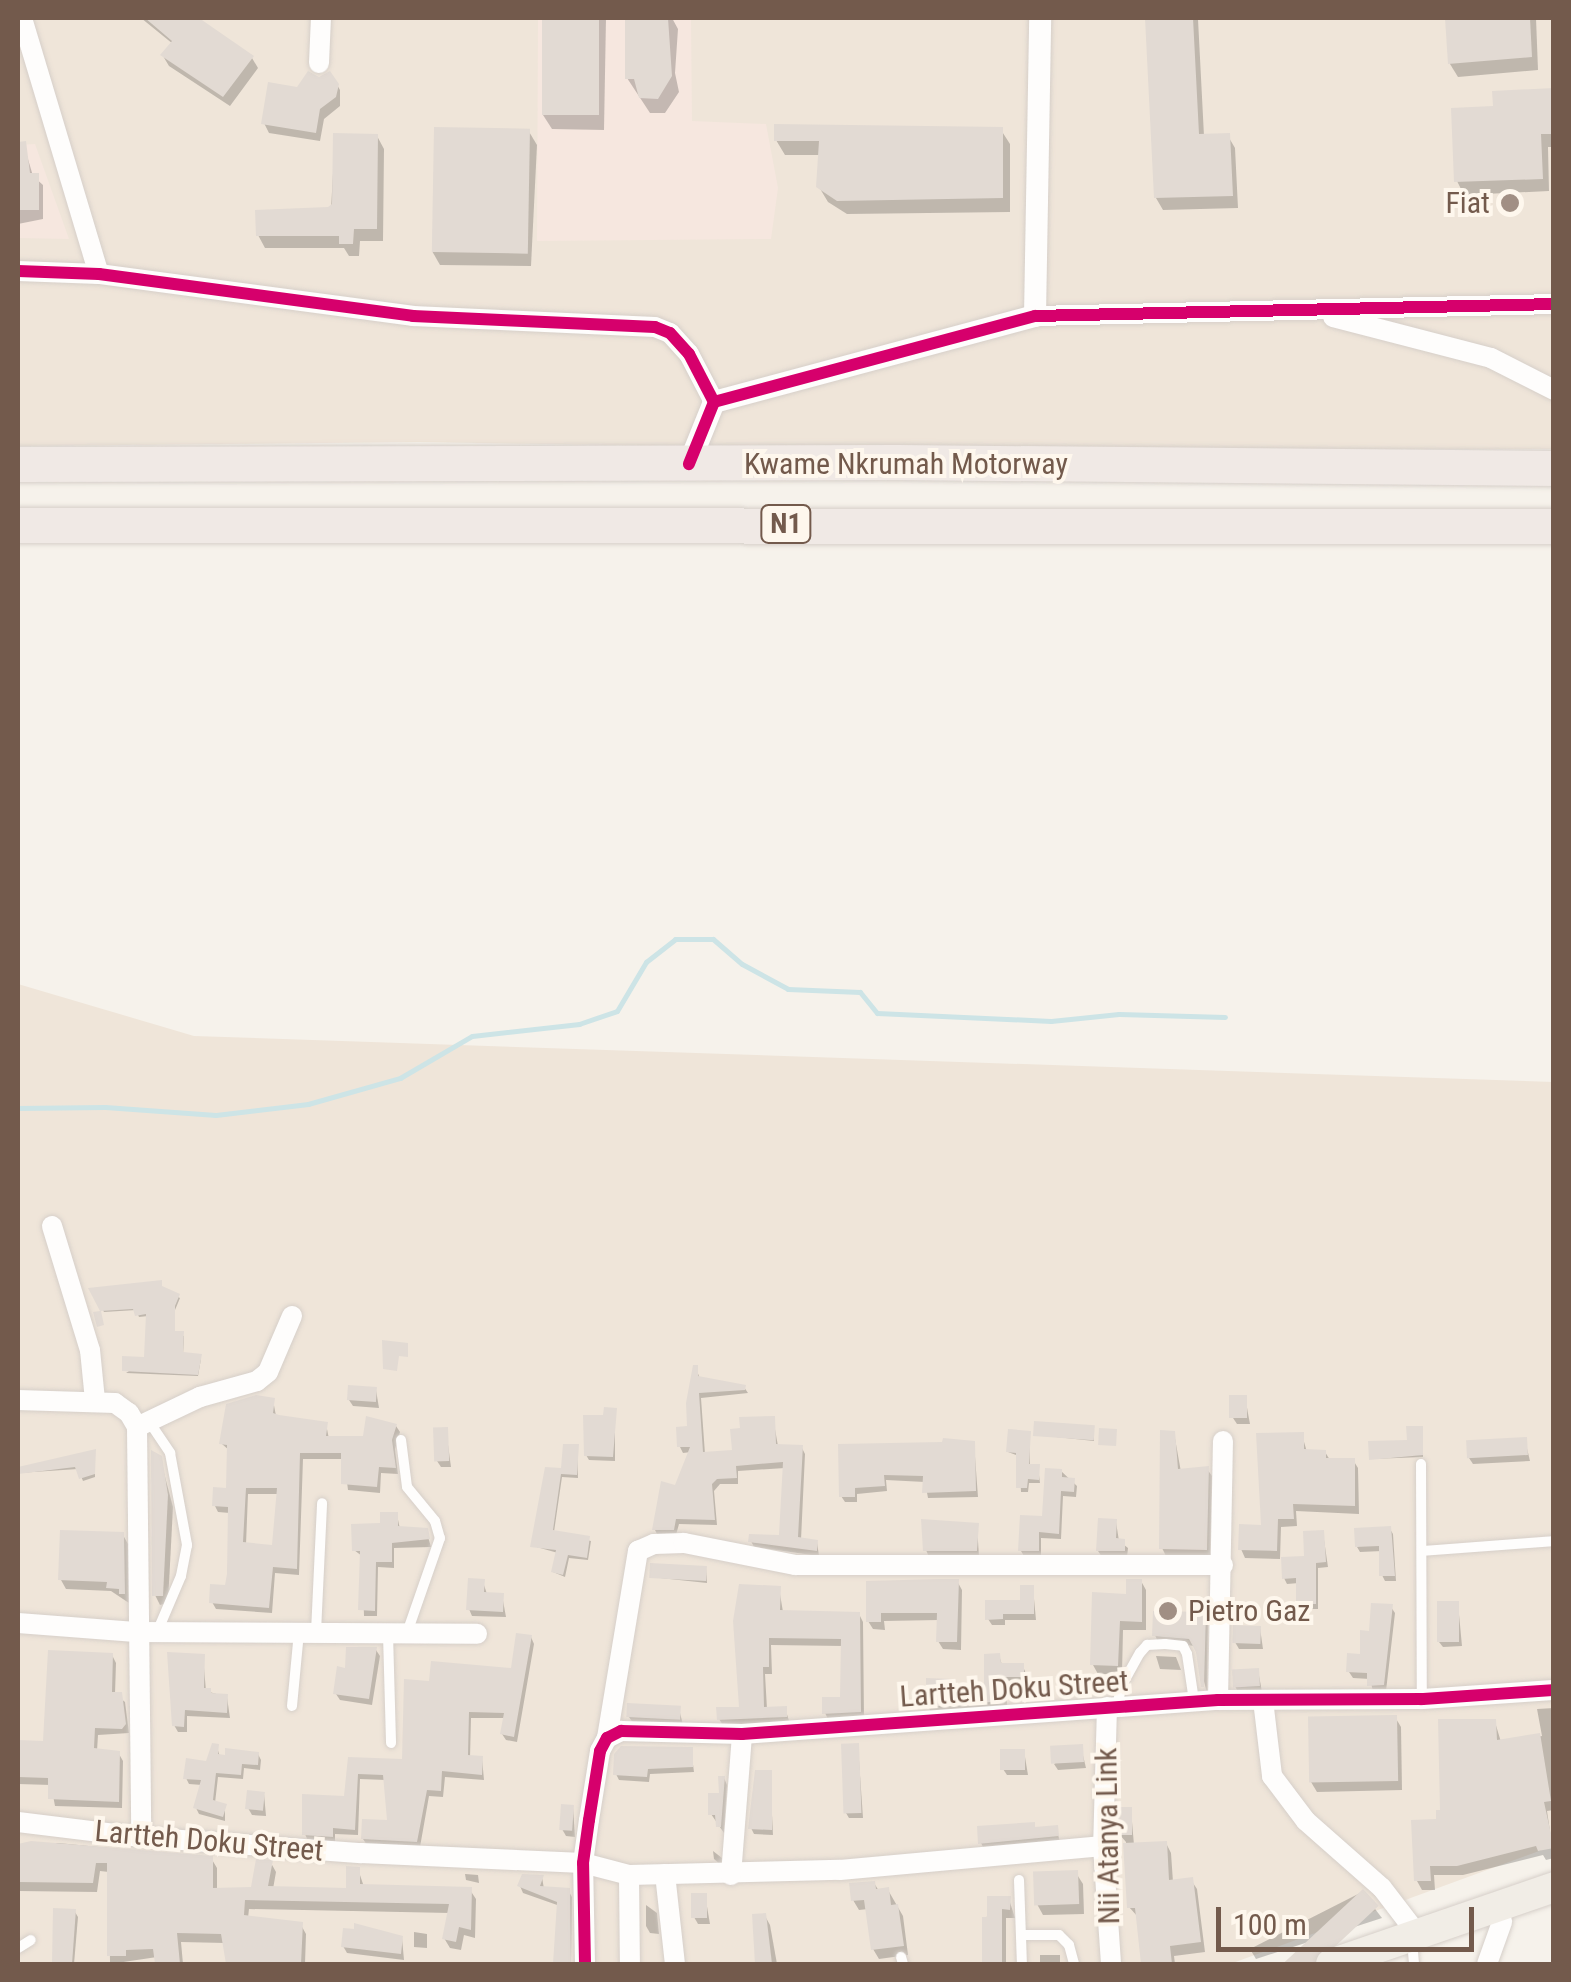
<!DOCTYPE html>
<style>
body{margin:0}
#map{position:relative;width:1571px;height:1982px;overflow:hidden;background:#f6f2eb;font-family:"Roboto Condensed",sans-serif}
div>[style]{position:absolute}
.residential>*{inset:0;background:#efe5d9}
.commercial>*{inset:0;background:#f6e7df}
.shadow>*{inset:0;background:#0003;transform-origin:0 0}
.stream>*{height:5px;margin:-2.5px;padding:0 2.5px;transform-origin:2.5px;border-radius:2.5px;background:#cde4e6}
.building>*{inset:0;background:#e2dad3;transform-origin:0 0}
.roads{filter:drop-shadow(0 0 2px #d6cfc9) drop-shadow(0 0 2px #d6cfc9)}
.service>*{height:10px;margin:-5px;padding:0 5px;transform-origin:5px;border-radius:5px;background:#fefdfc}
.minor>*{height:20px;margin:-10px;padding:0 10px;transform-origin:10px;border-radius:10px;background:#fefdfc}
.tertiary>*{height:22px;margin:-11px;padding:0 11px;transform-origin:11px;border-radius:11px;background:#fefdfc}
.primary>*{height:30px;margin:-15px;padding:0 15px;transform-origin:15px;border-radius:15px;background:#f1ede6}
.motorway>*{height:35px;margin:-17.5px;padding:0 17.5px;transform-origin:17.5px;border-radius:17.5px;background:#f0e9e5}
.cycleway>*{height:12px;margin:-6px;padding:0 6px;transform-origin:6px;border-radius:6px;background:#d6006c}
.dots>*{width:28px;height:28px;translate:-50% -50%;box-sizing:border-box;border:5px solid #fef7ed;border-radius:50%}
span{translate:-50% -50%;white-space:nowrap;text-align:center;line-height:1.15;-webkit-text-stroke:8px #fef7ed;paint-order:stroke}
.shield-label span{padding:2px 8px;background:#fef7ed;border:2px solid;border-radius:8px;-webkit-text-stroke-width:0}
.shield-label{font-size:28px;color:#735a4c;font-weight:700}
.poi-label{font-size:30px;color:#735a4c}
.right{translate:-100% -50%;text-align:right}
.left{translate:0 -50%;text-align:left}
.street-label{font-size:30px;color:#735a4c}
.frame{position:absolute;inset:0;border:20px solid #735a4c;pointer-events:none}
.scale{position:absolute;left:1216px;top:1907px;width:258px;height:45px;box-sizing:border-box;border:5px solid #735a4c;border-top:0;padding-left:12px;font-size:30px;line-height:35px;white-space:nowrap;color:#735a4c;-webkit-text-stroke:8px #fef7ed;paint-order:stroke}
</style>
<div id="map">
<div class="residential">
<div style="clip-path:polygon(18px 18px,1553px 18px,1553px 449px,933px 450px,419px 442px,18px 446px)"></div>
<div style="clip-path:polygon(18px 984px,194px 1036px,1553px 1082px,1553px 1846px,1230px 1964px,18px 1964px)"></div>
</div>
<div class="commercial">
<div style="clip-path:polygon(538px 18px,691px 18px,692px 121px,766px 124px,778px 188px,771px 239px,537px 241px)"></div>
<div style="clip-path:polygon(35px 144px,69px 239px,18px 238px,18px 145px)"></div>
</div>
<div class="shadow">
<div style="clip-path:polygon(141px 18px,195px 18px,231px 47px,252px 58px,258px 68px,230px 106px,169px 66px,163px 56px,173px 44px)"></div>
<div style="clip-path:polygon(546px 18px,606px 18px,604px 130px,552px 129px,543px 115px)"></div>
<div style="clip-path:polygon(627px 18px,672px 18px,678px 29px,675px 73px,679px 92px,665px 113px,650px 113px,627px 78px)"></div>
<div style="clip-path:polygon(1148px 18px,1198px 19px,1204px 136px,1228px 136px,1235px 148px,1238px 208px,1163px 210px,1156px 198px)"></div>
<div style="clip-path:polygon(1449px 18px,1536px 18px,1538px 70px,1458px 77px,1450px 64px)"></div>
<div style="clip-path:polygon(319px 79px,334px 79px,340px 90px,340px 106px,324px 119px,320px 141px,269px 133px,264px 123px,298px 89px)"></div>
<div style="clip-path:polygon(1554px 90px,1554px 147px,1548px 147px,1549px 191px,1464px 195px,1457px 181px,1495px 108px)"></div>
<div style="clip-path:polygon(528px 130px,537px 145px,531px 266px,440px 265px,432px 251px)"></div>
<div style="clip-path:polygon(1001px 130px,1010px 144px,1010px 212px,847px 214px,828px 202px,819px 187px,820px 155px,785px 155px,776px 140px)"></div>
<div style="clip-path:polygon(335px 136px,377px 136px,384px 149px,383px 241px,360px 241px,359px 256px,349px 256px,344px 248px,265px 248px,258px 235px,331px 210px)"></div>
<div style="clip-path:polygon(25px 149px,33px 176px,43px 185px,43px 219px,18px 224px,18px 150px)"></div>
<div style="clip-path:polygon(162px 1289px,180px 1298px,175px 1310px,175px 1334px,184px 1336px,183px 1355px,201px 1359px,198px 1376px,126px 1373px,147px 1359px,148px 1316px,139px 1317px,136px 1310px,104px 1312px,92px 1290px)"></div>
<div style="clip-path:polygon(696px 1368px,700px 1379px,744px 1387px,748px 1393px,701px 1398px,705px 1454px,735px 1452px,773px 1418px,778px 1446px,802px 1448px,805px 1454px,801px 1540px,817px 1542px,819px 1556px,754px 1547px,751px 1541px,782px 1538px,785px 1468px,738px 1471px,738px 1484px,720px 1484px,714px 1491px,717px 1525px,679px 1524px,676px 1535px,658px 1536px,655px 1530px,663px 1484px,676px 1488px,691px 1452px,683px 1453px,680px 1447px,690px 1428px)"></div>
<div style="clip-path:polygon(376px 1390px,379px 1408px,353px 1406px,349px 1400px)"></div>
<div style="clip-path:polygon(1245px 1397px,1250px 1424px,1237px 1424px,1233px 1418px)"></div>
<div style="clip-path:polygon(evenodd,273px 1400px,276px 1416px,326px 1424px,329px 1439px,365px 1439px,396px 1426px,400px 1432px,395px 1449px,398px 1474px,381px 1473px,380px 1493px,348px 1490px,344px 1459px,303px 1459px,299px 1575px,275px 1573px,272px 1613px,216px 1609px,212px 1602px,227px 1588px,230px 1513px,218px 1512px,215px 1506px,228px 1491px,230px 1451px,222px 1444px,273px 1400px,248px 1494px,279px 1494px,274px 1547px,246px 1545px,248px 1494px)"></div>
<div style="clip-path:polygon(615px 1410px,615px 1461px,589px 1460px,586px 1455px,606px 1418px)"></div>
<div style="clip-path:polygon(1094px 1428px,1094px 1441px,1037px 1435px)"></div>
<div style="clip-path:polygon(446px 1430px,451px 1467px,441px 1467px,437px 1461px)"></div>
<div style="clip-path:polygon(1423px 1431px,1423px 1457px,1371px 1459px,1409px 1442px)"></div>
<div style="clip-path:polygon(1029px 1433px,1030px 1467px,1038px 1467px,1040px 1483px,1029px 1483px,1028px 1492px,1021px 1492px,1019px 1456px,1008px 1452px)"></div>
<div style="clip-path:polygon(1174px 1433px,1181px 1472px,1207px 1469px,1212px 1476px,1210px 1558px,1166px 1556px,1162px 1548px)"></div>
<div style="clip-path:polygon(1302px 1435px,1307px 1452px,1325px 1452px,1330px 1460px,1353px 1460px,1358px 1468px,1359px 1514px,1296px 1511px,1297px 1526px,1281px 1527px,1280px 1559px,1245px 1558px,1241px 1549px,1264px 1528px)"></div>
<div style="clip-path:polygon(1525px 1440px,1530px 1461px,1473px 1464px,1469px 1458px)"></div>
<div style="clip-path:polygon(974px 1443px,978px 1497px,928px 1498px,925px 1482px,886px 1480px,887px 1491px,857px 1494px,857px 1502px,845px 1502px,841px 1496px,841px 1446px)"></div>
<div style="clip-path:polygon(577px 1447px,578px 1478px,562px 1477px,554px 1532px,591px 1541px,588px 1560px,569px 1558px,565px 1577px,553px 1572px,558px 1553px,533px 1546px,547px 1469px,563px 1471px)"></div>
<div style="clip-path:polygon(95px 1452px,95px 1477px,83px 1481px,78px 1469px,18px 1473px,18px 1469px)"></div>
<div style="clip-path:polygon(160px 1458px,173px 1507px,168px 1603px,160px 1605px,155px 1595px)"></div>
<div style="clip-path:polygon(1061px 1471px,1077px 1486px,1076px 1497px,1063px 1496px,1061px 1539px,1041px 1538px,1041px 1556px,1024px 1556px,1021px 1551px,1044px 1518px)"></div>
<div style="clip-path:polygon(397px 1515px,400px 1529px,426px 1530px,431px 1547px,394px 1548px,394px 1568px,378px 1567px,377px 1616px,364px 1616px,362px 1556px,354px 1550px)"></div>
<div style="clip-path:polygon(1116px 1522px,1119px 1541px,1128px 1548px,1127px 1557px,1102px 1557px,1098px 1551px)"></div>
<div style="clip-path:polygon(977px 1525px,979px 1557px,929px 1557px,926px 1550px)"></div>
<div style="clip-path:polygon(1390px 1529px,1393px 1534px,1396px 1581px,1385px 1581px,1382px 1575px,1382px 1551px,1360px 1552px,1357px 1547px)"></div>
<div style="clip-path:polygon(1323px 1533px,1328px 1567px,1318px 1568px,1318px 1609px,1302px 1609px,1299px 1583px,1287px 1584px,1284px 1578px,1307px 1559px)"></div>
<div style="clip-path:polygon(123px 1535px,128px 1544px,129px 1603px,111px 1591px,66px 1589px,61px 1580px)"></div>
<div style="clip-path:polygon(706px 1568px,707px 1583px,651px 1577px)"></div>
<div style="clip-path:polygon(957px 1581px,962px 1590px,961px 1650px,943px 1649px,938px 1641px,939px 1620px,884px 1621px,885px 1630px,873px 1629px,868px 1621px,868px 1584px)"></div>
<div style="clip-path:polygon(1141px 1581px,1146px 1590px,1146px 1630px,1123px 1630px,1122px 1674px,1098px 1674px,1093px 1665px,1128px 1596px)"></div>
<div style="clip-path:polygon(483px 1582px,487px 1594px,502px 1595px,506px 1617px,472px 1616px,469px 1609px)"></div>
<div style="clip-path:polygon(779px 1588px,783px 1612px,859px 1614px,863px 1622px,864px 1719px,829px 1721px,825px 1713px,843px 1700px,844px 1646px,771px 1645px,772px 1674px,765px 1674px,767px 1709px,785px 1708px,790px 1724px,724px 1727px,719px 1719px,741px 1709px)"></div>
<div style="clip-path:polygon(1033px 1588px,1036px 1620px,1005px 1620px,1005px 1625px,992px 1625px,988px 1619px,1022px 1603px)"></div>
<div style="clip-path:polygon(1458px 1604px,1462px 1646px,1443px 1647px,1439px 1642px)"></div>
<div style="clip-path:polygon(1391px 1607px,1395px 1613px,1386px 1691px,1373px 1691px,1370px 1679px,1353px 1678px,1349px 1672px)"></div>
<div style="clip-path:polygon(1204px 1615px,1208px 1621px,1207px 1693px,1195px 1646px,1158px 1642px,1155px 1635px)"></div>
<div style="clip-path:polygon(1260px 1628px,1263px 1649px,1239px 1649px,1235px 1642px)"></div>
<div style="clip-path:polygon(531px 1637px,534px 1644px,517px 1742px,506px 1740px,502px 1734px,506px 1718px,471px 1718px,470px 1758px,482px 1758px,484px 1780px,445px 1777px,443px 1797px,429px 1796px,420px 1847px,367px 1845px,363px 1839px,390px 1823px,386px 1780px,360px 1779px,358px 1835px,335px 1834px,335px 1843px,308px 1841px,305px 1834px,346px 1799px,350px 1760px,404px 1762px,432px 1683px,513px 1671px)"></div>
<div style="clip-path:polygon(376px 1650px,380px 1656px,372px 1705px,340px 1700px,336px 1694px,348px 1670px)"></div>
<div style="clip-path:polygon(112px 1655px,116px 1663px,115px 1694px,125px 1702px,129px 1733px,98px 1735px,97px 1751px,119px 1754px,123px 1761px,122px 1808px,55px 1806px,51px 1785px,18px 1784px,18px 1743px,45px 1744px)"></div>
<div style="clip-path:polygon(999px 1655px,1002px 1665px,1022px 1665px,1025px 1671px,1026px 1682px,1006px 1682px,1007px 1707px,931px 1712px,928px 1706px,950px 1682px,953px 1694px,986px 1695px)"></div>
<div style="clip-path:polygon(203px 1656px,206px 1691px,227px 1697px,230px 1718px,187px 1716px,187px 1732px,178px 1732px,174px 1725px)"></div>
<div style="clip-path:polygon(1156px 1656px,1176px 1657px,1181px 1670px,1160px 1669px)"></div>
<div style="clip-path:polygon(1258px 1670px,1262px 1692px,1238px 1692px,1235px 1686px)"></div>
<div style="clip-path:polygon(1554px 1708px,1554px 1810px,1547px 1811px,1554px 1858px,1546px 1860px,1543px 1855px,1463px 1875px,1434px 1875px,1435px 1890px,1422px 1890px,1417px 1881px,1438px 1821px,1495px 1722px,1501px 1742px,1542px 1736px,1537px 1709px)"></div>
<div style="clip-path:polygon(679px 1709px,683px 1725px,633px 1723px,629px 1717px)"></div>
<div style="clip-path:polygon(1395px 1717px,1401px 1727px,1402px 1790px,1317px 1792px,1311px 1782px,1337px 1719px)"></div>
<div style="clip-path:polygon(858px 1746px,863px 1818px,849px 1818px,846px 1813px)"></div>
<div style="clip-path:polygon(217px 1747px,220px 1757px,258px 1754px,261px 1760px,260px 1770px,244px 1768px,243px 1779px,218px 1777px,215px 1803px,225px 1806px,225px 1821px,199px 1814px,196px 1808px,202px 1785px,189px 1784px,186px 1778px,208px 1763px)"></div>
<div style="clip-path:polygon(1081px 1747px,1086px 1768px,1058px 1770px,1054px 1764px)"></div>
<div style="clip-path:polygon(691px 1749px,694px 1772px,650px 1774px,649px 1782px,619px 1780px,616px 1774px)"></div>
<div style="clip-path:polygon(1024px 1751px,1028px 1775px,1007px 1775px,1003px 1769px)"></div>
<div style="clip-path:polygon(770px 1773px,773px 1835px,754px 1834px,751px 1828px)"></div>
<div style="clip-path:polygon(724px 1778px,727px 1785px,724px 1833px,711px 1814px,721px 1796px)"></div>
<div style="clip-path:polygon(264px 1794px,266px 1816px,252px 1815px,248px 1808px)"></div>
<div style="clip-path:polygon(573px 1807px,575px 1837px,566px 1836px,562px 1829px)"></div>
<div style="clip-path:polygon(1131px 1810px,1134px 1845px,1166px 1843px,1171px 1853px,1173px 1882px,1191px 1880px,1197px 1889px,1205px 1952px,1174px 1956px,1175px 1964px,1143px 1964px,1138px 1917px,1129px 1907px,1126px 1842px,1120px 1835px)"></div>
<div style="clip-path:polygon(1056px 1827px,1060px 1842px,984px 1849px,981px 1843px)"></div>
<div style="clip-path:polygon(58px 1843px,211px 1858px,217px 1868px,217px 1891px,253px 1890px,271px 1863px,276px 1872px,273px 1889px,348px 1890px,358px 1869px,364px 1887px,470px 1890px,476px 1899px,475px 1938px,464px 1935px,461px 1950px,450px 1948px,444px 1938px,450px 1913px,249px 1909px,248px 1918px,301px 1925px,306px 1934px,305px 1964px,227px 1964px,225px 1943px,181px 1942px,183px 1964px,157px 1964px,157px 1957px,110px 1964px,109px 1872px,100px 1871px,97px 1892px,18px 1891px,18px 1845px)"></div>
<div style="clip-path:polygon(713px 1851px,722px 1858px,721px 1865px,714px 1859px)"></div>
<div style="clip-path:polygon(1076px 1873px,1083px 1884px,1084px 1914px,1043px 1915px,1037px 1904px)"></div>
<div style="clip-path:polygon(465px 1874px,478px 1875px,479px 1883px,466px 1880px)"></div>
<div style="clip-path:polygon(542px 1877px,544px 1889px,568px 1890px,572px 1897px,571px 1964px,555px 1964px,560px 1906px,523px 1893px,520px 1886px)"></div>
<div style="clip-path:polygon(874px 1883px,879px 1891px,888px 1890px,903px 1916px,908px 1955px,879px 1959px,873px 1949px,868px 1909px,859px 1910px,853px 1900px)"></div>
<div style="clip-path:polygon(1362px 1892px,1382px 1918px,1256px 1959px,1250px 1949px)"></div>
<div style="clip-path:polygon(705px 1895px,710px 1924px,698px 1924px,694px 1917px)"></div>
<div style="clip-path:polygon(1009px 1899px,1015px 1918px,1006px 1918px,1006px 1964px,984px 1964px,984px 1919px)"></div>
<div style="clip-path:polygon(646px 1905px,657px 1913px,659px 1934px,650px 1933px,646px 1926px)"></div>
<div style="clip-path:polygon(56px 1911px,75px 1912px,78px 1917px,74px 1964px,54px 1964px)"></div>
<div style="clip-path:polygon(765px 1916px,770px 1925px,777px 1964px,755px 1964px)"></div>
<div style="clip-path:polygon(414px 1932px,427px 1934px,427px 1948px,414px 1947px)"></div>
<div style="clip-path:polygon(402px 1938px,404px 1960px,347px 1953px,343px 1946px)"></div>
<div style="left:1040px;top:1955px;width:20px;height:9px"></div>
</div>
<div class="stream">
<div style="left:18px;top:1108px;width:87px;rotate:-0.7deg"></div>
<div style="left:105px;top:1107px;width:111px;rotate:4.1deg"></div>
<div style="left:216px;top:1115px;width:93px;rotate:-6.8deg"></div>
<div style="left:308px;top:1104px;width:96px;rotate:-15.8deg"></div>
<div style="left:400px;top:1078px;width:83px;rotate:-30.3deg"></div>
<div style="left:472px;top:1036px;width:108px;rotate:-6.4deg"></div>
<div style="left:579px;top:1024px;width:40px;rotate:-18.9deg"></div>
<div style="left:617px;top:1011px;width:57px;rotate:-59.4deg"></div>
<div style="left:646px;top:962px;width:37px;rotate:-38deg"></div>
<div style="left:675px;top:939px;width:38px"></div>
<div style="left:713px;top:939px;width:38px;rotate:41deg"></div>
<div style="left:742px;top:964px;width:52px;rotate:28.5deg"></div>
<div style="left:788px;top:989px;width:72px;rotate:2.4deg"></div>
<div style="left:860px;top:992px;width:27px;rotate:51deg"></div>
<div style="left:877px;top:1013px;width:174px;rotate:2.6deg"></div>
<div style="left:1051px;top:1021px;width:68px;rotate:-5.9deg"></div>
<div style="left:1119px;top:1014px;width:106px;rotate:1.6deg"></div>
</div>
<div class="building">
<div style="clip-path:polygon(145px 18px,199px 18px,254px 56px,223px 97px,160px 55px,172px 41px)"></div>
<div style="left:542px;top:18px;width:57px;height:97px"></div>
<div style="clip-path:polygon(625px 18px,668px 18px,672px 76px,658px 99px,639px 98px,634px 79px,625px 79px)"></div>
<div style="clip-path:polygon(1145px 18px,1193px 18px,1199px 134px,1230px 133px,1233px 196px,1154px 198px)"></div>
<div style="clip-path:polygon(1445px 18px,1530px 18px,1532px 57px,1448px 64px)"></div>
<div style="clip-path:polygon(308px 71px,319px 77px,330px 71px,339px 84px,336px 97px,320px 109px,316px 133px,261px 124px,268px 82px,297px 87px)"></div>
<div style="clip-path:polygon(1554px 88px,1554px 134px,1541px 134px,1543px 179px,1454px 182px,1451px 108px,1493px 106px,1492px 91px)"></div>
<div style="clip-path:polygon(774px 124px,1003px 127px,1003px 198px,837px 201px,816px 187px,819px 141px,774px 141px)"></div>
<div style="left:434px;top:127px;width:96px;height:125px;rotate:1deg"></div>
<div style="clip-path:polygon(333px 133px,378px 134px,377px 229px,354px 229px,353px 244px,339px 244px,339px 236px,256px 236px,255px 210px,328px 207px,332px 204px)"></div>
<div style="clip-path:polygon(26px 141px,30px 173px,39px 173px,39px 210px,18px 210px,18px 142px)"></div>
<div style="clip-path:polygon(162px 1280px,162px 1286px,180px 1294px,175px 1306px,175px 1331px,184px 1331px,183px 1352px,202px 1354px,198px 1375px,122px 1371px,122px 1356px,144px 1357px,146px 1314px,135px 1316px,133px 1309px,101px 1311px,104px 1325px,97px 1327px,93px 1312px,100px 1311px,88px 1288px)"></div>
<div style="clip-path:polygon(382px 1340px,408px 1343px,408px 1357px,399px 1356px,397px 1371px,383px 1369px)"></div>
<div style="clip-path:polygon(693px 1365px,698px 1365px,698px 1376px,746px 1385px,745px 1390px,699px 1393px,703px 1452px,732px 1450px,730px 1429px,740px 1428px,739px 1417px,775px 1416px,776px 1444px,803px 1445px,798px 1537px,818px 1540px,817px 1551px,748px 1542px,749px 1534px,779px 1535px,783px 1462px,736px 1466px,737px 1478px,717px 1479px,712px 1484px,715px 1520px,676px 1519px,674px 1530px,652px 1530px,661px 1481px,675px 1485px,690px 1447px,677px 1447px,676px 1427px,687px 1426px,686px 1403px)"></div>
<div style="left:348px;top:1385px;width:29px;height:15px;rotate:4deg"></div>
<div style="clip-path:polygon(evenodd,256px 1395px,275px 1398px,273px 1413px,279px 1415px,328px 1422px,326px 1436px,363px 1436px,366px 1416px,397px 1424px,392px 1440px,396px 1468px,379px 1467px,377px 1487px,341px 1484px,341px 1453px,300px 1453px,297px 1569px,273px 1567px,269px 1608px,209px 1603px,210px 1584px,225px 1585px,227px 1574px,228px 1507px,212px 1506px,213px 1487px,226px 1488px,227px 1445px,219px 1444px,226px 1404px,256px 1395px,246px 1488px,277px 1488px,272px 1545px,243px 1542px,246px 1488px)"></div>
<div style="left:1229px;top:1395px;width:18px;height:23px"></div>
<div style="clip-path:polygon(604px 1407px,617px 1408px,613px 1457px,584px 1456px,583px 1415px,603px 1415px)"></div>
<div style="left:1034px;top:1421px;width:61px;height:15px;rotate:4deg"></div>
<div style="clip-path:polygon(1406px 1426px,1423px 1426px,1423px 1455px,1369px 1460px,1368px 1441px,1407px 1440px)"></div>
<div style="left:448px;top:1427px;width:34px;height:15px;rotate:88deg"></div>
<div style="left:1099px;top:1428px;width:18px;height:17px;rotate:3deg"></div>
<div style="clip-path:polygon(1008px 1429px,1031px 1431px,1029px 1464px,1040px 1464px,1039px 1480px,1028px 1479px,1027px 1488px,1016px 1488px,1016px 1453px,1006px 1452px)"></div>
<div style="clip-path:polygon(1160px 1430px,1175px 1431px,1178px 1469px,1209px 1466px,1207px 1550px,1159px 1549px)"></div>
<div style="clip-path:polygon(1304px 1432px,1304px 1449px,1326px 1450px,1326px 1458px,1355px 1458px,1355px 1506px,1293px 1504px,1294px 1519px,1278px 1519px,1277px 1551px,1238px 1550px,1239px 1524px,1261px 1525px,1256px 1433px)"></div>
<div style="left:1527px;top:1437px;width:18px;height:61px;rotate:87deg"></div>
<div style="clip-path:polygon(943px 1438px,975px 1441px,976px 1491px,922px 1493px,923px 1476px,884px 1475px,885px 1486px,855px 1488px,855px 1497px,839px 1497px,838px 1444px,942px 1442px)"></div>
<div style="clip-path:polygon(563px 1444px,579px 1444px,577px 1475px,561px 1474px,553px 1530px,590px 1536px,587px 1558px,568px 1555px,563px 1575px,551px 1572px,556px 1550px,530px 1547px,545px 1467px,561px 1468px)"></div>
<div style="clip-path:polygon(96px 1449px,95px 1474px,79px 1479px,75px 1467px,18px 1474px,18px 1467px)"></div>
<div style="clip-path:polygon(151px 1450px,162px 1456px,168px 1495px,163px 1596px,152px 1596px)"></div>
<div style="clip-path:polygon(1045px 1468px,1062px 1469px,1062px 1477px,1075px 1478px,1074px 1492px,1061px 1491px,1059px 1534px,1039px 1532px,1039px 1551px,1018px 1551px,1020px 1515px,1042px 1516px)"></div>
<div style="clip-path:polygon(380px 1512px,398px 1512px,398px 1526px,428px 1528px,430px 1539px,392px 1543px,392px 1562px,376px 1562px,375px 1611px,358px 1610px,360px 1551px,352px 1551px,351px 1524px,380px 1523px)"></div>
<div style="clip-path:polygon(1098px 1518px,1117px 1519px,1116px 1538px,1125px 1539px,1125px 1551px,1096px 1551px)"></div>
<div style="clip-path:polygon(921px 1519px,979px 1523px,977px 1551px,923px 1551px)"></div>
<div style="clip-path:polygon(1391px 1526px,1395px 1576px,1379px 1576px,1379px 1546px,1355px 1547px,1354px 1528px)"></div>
<div style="clip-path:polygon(60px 1530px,124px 1532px,125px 1594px,119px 1594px,119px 1589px,106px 1588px,107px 1582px,58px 1580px)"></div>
<div style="clip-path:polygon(1324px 1530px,1326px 1562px,1316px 1563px,1316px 1604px,1296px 1604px,1296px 1578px,1282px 1579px,1281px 1557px,1304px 1556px,1303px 1531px)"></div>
<div style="left:650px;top:1563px;width:57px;height:15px;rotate:3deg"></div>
<div style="clip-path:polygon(468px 1578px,485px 1579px,484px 1592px,504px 1593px,503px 1612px,466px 1610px)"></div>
<div style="clip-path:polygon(941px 1579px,959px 1579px,957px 1642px,936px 1642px,937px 1613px,881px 1613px,881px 1622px,866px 1622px,866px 1581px)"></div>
<div style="clip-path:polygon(1126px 1579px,1142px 1579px,1142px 1622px,1120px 1621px,1118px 1666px,1090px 1665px,1092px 1592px,1126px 1594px)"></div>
<div style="clip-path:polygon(739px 1584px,781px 1586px,780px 1610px,860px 1612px,861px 1712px,822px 1714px,822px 1697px,840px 1697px,841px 1639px,769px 1638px,769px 1667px,763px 1667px,764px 1707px,787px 1706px,787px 1717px,717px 1720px,716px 1707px,739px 1707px,733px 1621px)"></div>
<div style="clip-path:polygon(1020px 1585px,1034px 1585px,1034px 1614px,1003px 1614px,1003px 1619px,985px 1620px,985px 1600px,1020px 1600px)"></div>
<div style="left:1437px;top:1601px;width:22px;height:41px"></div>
<div style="clip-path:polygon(1371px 1603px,1393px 1604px,1384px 1685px,1367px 1686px,1367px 1673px,1346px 1672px,1347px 1653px,1360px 1654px,1360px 1630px,1369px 1631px)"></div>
<div style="clip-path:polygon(1153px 1611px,1206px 1612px,1204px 1687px,1201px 1687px,1196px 1652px,1189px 1639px,1152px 1636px)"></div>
<div style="left:1233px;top:1625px;width:28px;height:18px;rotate:2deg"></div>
<div style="clip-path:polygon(516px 1633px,532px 1635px,514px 1737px,500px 1734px,504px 1713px,469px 1712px,468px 1755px,483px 1756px,482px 1775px,442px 1771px,441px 1791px,427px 1790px,417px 1842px,361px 1839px,362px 1819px,387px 1820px,383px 1775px,358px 1774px,355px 1830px,333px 1828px,333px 1837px,302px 1835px,302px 1794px,344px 1796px,348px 1757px,402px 1759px,404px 1679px,429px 1681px,431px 1661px,511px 1668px)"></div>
<div style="clip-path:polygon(346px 1647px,377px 1647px,369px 1699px,333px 1694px,337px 1666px,345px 1668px)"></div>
<div style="clip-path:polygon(48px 1650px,113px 1653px,112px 1692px,122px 1692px,126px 1724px,122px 1729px,95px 1728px,94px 1748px,120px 1751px,119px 1802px,48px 1799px,48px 1778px,18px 1777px,18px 1740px,43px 1741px)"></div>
<div style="clip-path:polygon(167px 1652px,205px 1654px,204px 1688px,211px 1688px,211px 1693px,228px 1694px,227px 1713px,185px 1710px,184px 1727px,172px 1726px)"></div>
<div style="clip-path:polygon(1000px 1653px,1001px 1663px,1024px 1663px,1024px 1677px,1004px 1677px,1005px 1701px,926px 1707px,926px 1678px,952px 1679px,951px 1691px,984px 1693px,984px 1654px)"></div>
<div style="left:1259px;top:1668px;width:18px;height:27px;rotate:87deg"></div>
<div style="left:627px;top:1703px;width:54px;height:14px;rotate:3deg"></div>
<div style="left:1397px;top:1715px;width:66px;height:89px;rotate:89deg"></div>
<div style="clip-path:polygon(1438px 1719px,1496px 1719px,1497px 1740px,1540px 1733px,1551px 1801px,1544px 1802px,1554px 1848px,1538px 1851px,1536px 1846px,1457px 1866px,1430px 1866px,1431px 1881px,1414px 1881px,1411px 1820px,1436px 1819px,1436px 1810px,1440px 1810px)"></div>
<div style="clip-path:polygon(212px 1743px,219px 1744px,218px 1754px,225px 1755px,225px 1748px,259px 1752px,258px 1765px,242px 1764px,241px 1775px,216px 1773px,213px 1800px,227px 1804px,223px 1817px,193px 1808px,201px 1780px,183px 1779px,186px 1758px,206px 1761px)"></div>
<div style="left:859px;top:1743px;width:70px;height:18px;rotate:88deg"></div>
<div style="left:1083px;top:1744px;width:18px;height:33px;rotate:87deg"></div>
<div style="clip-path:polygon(621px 1746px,693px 1747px,693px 1767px,648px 1769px,647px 1777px,613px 1775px,614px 1754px)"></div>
<div style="left:1000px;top:1749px;width:25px;height:21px"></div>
<div style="clip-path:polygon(755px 1770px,772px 1770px,772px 1830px,748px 1829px)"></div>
<div style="clip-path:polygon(718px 1776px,725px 1776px,721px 1827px,716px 1827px,715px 1815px,708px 1815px,708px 1793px,719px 1793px)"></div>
<div style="left:247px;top:1790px;width:18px;height:19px;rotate:6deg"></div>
<div style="left:561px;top:1804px;width:13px;height:26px;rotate:4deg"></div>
<div style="left:1118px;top:1807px;width:14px;height:28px"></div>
<div style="clip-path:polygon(1035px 1822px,1035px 1827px,1058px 1825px,1059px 1836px,978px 1844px,977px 1826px)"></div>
<div style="clip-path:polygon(31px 1841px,213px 1856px,213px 1888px,251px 1887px,256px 1859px,273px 1860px,268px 1886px,346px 1888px,346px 1866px,360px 1867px,360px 1884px,472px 1887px,471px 1930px,459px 1927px,456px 1942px,442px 1939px,449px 1904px,245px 1900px,244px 1915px,303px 1922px,301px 1964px,226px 1964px,221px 1934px,177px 1933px,180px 1964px,155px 1964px,153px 1949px,126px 1950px,126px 1956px,107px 1956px,107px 1863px,96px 1863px,93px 1883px,18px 1882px,18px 1844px)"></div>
<div style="clip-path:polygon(1167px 1841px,1169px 1880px,1193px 1877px,1201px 1942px,1170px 1946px,1172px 1964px,1141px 1964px,1135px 1908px,1127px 1908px,1123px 1843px)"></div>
<div style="left:1078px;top:1870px;width:34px;height:45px;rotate:88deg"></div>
<div style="clip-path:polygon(522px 1874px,544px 1875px,540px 1886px,570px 1888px,571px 1964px,553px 1964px,557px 1902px,517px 1886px)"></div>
<div style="clip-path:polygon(875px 1881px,876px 1889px,889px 1887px,891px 1905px,898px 1904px,904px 1946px,871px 1950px,864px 1900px,851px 1901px,849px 1883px)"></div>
<div style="left:1363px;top:1889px;width:23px;height:128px;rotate:47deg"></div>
<div style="left:691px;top:1893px;width:16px;height:25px"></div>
<div style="clip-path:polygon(987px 1896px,1011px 1896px,1010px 1910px,1002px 1909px,1002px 1964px,982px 1964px,982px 1917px,987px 1917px)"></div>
<div style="clip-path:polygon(53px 1908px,76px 1909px,72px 1964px,52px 1964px)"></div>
<div style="clip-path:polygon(766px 1913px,772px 1964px,755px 1964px,752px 1914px)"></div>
<div style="clip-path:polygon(354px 1923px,403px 1936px,401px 1954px,341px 1947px,343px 1928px,354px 1929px)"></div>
</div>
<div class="roads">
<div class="service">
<div style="left:148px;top:1420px;width:40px;rotate:56deg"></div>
<div style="left:170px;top:1453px;width:94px;rotate:79.5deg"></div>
<div style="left:187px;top:1545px;width:32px;rotate:101deg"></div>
<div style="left:181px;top:1576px;width:59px;rotate:113.1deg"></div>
<div style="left:401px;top:1440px;width:47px;rotate:82.7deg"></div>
<div style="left:407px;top:1487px;width:44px;rotate:50.5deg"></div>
<div style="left:435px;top:1521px;width:18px;rotate:74deg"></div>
<div style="left:440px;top:1538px;width:101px;rotate:109.2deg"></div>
<div style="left:1421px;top:1464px;width:234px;rotate:89.8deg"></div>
<div style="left:1422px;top:1551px;width:132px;rotate:-4.3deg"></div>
<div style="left:316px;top:1632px;width:129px;rotate:-87.3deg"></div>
<div style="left:388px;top:1634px;width:109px;rotate:88.4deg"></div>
<div style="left:292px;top:1706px;width:74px;rotate:-84.6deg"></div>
<div style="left:1117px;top:1706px;width:22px;rotate:-77deg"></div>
<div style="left:1122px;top:1685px;width:37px;rotate:-61deg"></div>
<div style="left:1140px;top:1653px;width:11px;rotate:-49deg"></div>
<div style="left:1147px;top:1645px;width:18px;rotate:-3deg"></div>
<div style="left:1165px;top:1644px;width:18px;rotate:6deg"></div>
<div style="left:1183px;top:1646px;width:9px;rotate:63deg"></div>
<div style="left:1187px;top:1654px;width:48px;rotate:81.5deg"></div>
<div style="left:1019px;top:1880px;width:84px;rotate:88deg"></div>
<div style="left:1021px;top:1935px;width:38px"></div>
<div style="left:1059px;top:1935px;width:14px;rotate:45deg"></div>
<div style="left:1069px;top:1945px;width:20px;rotate:75deg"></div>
<div style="left:18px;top:1948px;width:15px;rotate:-32deg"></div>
<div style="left:1413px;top:1952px;width:12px;rotate:85deg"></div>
<div style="left:901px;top:1957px;width:7px;rotate:74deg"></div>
</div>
<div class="minor">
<div style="left:22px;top:18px;width:267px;rotate:73.3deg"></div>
<div style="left:319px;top:63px;width:45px;rotate:-87.5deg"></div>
<div style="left:18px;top:271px;width:81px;rotate:2.1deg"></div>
<div style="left:99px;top:274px;width:317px;rotate:7.6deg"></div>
<div style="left:413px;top:316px;width:242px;rotate:2.6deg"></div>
<div style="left:655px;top:327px;width:16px;rotate:22deg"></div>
<div style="left:670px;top:333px;width:28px;rotate:48deg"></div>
<div style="left:689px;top:354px;width:54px;rotate:62.5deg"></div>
<div style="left:1035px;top:316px;width:519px;rotate:-1.32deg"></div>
<div style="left:1333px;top:317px;width:163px;rotate:14.5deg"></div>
<div style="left:1491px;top:358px;width:71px;rotate:26.9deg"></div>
<div style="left:52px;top:1226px;width:130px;rotate:73deg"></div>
<div style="left:90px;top:1350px;width:50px;rotate:84.3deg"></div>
<div style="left:18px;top:1400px;width:97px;rotate:1.8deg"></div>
<div style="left:115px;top:1403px;width:17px;rotate:36deg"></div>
<div style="left:129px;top:1413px;width:16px;rotate:60deg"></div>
<div style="left:137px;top:1427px;width:410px;rotate:89.4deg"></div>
<div style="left:137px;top:1427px;width:70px;rotate:-25.5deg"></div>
<div style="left:200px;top:1397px;width:59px;rotate:-15.7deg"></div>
<div style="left:257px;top:1381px;width:14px;rotate:-39deg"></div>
<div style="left:268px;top:1372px;width:61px;rotate:-66.8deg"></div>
<div style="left:18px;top:1623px;width:118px;rotate:4.4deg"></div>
<div style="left:136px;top:1632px;width:341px;rotate:0.3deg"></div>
<div style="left:1218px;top:1700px;width:259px;rotate:-88.9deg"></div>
<div style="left:1263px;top:1700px;width:77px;rotate:83.2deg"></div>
<div style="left:1272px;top:1776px;width:56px;rotate:52.9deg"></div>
<div style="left:1306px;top:1821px;width:101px;rotate:41.4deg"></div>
<div style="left:1382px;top:1888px;width:59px;rotate:52.5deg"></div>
<div style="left:1107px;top:1707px;width:139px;rotate:91.6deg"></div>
<div style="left:1103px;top:1846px;width:118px;rotate:86.1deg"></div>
<div style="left:607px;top:1738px;width:190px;rotate:-80.6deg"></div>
<div style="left:638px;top:1551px;width:17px;rotate:-24deg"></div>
<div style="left:654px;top:1544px;width:30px;rotate:-2deg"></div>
<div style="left:684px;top:1543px;width:113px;rotate:11.2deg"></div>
<div style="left:795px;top:1565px;width:428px"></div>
<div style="left:18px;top:1822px;width:124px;rotate:7deg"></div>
<div style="left:141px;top:1837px;width:221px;rotate:4.2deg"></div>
<div style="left:361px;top:1853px;width:222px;rotate:2.6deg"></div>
<div style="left:583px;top:1863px;width:48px;rotate:14.6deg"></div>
<div style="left:629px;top:1875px;width:211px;rotate:-1.4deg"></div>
<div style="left:840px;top:1870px;width:264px;rotate:-5.2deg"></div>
<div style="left:665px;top:1874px;width:91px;rotate:83.7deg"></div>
<div style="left:629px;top:1875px;width:89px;rotate:89.4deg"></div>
<div style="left:731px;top:1875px;width:141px;rotate:-85.5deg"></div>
<div style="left:585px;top:1964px;width:101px;rotate:-91.1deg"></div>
<div style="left:583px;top:1863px;width:43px;rotate:-82.1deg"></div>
<div style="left:589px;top:1820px;width:70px;rotate:-80.9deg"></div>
<div style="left:600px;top:1751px;width:15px;rotate:-62deg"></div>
<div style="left:607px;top:1738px;width:16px;rotate:-27deg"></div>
<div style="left:621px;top:1731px;width:121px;rotate:1.4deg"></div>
<div style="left:742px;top:1734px;width:477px;rotate:-4.1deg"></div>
<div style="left:1218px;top:1700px;width:204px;rotate:-0.3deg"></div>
<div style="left:1422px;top:1699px;width:132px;rotate:-3.9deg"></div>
<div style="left:1487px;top:1964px;width:45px;rotate:-70.3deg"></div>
</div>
<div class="tertiary">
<div style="left:689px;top:464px;width:67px;rotate:-68deg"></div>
<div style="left:714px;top:402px;width:332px;rotate:-15deg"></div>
<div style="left:1035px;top:316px;width:298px;rotate:-89deg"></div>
</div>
<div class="primary">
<div style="left:1331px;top:1964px;width:236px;rotate:-19deg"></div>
</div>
<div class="motorway">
<div style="left:18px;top:464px;width:879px;rotate:-0.13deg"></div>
<div style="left:897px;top:462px;width:657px;rotate:0.52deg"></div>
<div style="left:18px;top:525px;width:1536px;rotate:0.04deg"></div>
</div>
</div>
<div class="cycleway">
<div style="left:18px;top:271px;width:81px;rotate:2.1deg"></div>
<div style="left:99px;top:274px;width:317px;rotate:7.6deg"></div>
<div style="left:413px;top:316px;width:242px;rotate:2.6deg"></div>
<div style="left:655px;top:327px;width:16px;rotate:22deg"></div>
<div style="left:670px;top:333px;width:28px;rotate:48deg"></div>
<div style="left:689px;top:354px;width:54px;rotate:62.5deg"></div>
<div style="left:714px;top:402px;width:67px;rotate:112deg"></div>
<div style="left:714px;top:402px;width:332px;rotate:-15deg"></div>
<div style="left:1035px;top:316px;width:519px;rotate:-1.32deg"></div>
<div style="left:585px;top:1964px;width:101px;rotate:-91.1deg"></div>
<div style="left:583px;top:1863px;width:43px;rotate:-82.1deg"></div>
<div style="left:589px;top:1820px;width:70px;rotate:-80.9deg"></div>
<div style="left:600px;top:1751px;width:15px;rotate:-62deg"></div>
<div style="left:607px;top:1738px;width:16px;rotate:-27deg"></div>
<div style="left:621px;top:1731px;width:121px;rotate:1.4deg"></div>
<div style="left:742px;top:1734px;width:477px;rotate:-4.1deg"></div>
<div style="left:1218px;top:1700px;width:204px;rotate:-0.3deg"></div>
<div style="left:1422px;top:1699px;width:132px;rotate:-3.9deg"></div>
</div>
<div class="dots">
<div style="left:1510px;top:203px;background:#a18f84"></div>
<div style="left:1168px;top:1611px;background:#a18f84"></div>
</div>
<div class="shield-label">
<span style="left:786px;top:524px">N1</span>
</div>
<div class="poi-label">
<span class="right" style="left:1490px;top:203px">Fiat</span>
<span class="left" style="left:1188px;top:1611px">Pietro Gaz</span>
</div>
<div class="street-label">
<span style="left:906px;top:464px">Kwame Nkrumah Motorway</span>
<span style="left:1014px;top:1689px;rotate:-4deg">Lartteh Doku Street</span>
<span style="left:1108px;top:1836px;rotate:-91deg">Nii Atanya Link</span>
<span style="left:209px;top:1841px;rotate:5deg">Lartteh Doku Street</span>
</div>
<div class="frame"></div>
<div class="scale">100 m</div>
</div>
